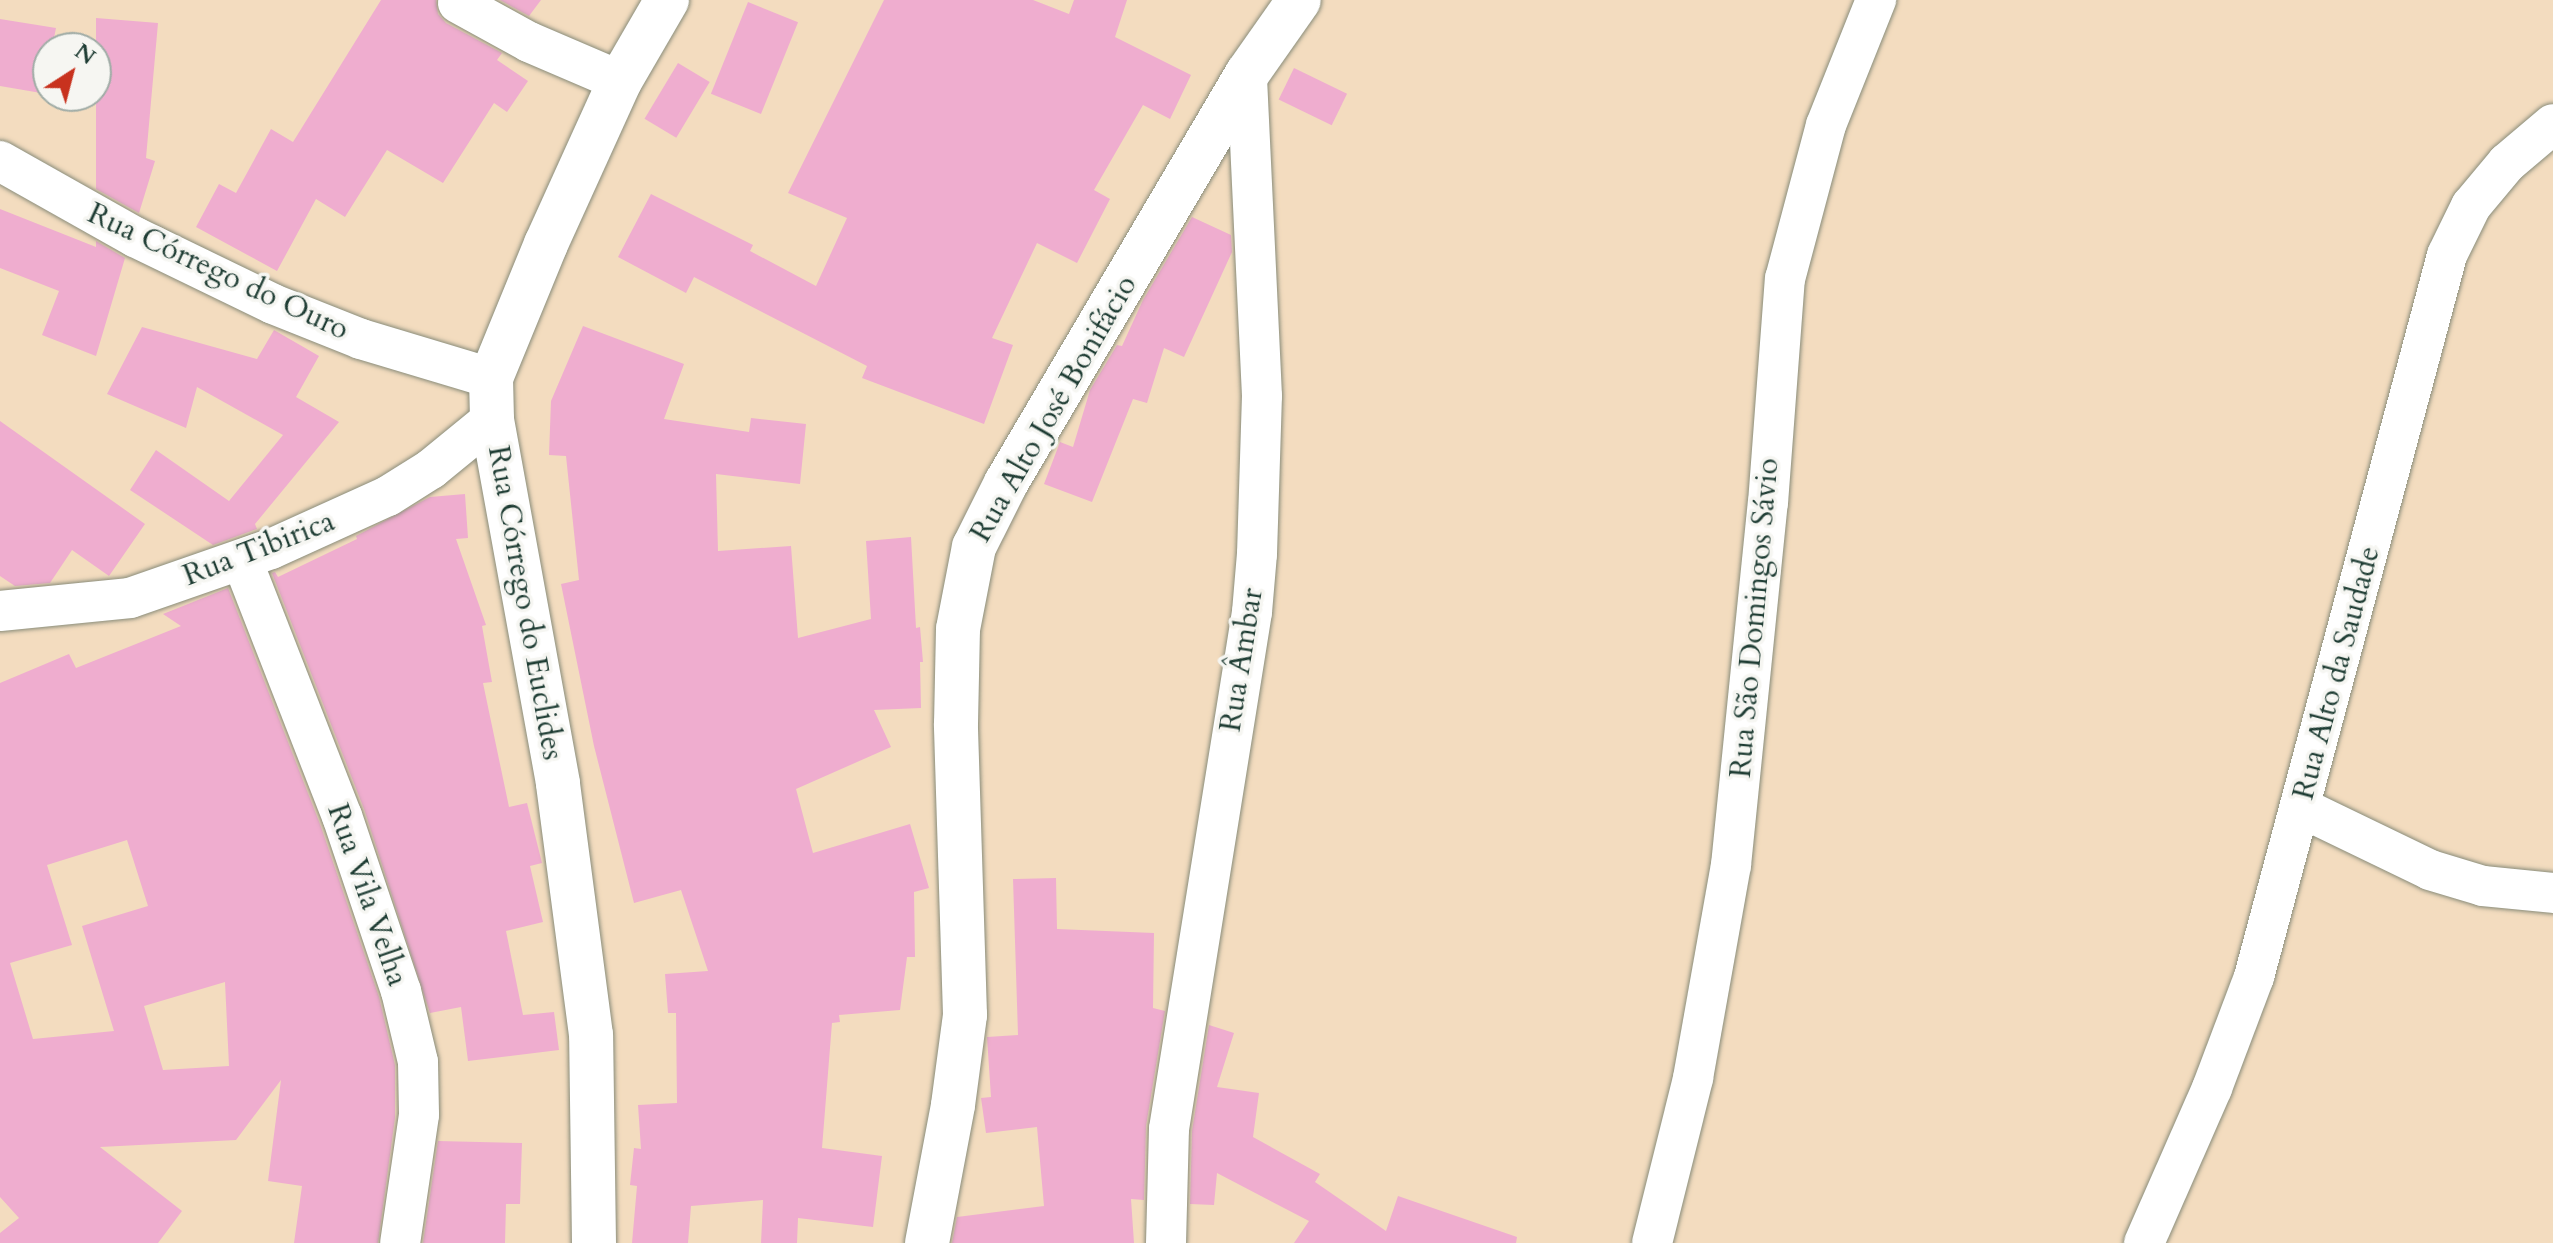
<!DOCTYPE html>
<meta charset="utf-8">
<style>
body{margin:0}
#map{position:relative;width:2553px;height:1243px;overflow:hidden;background:#f3dcbf;font-family:Cardo,serif}
div>[style]{position:absolute}
.building>*{inset:0;background:#efadcf;transform-origin:0 0}
.roads{filter:drop-shadow(0 0 2px #898c7a) drop-shadow(0 0 2px #898c7a)}
.minor>*{height:40px;margin:-20px;padding:0 20px;transform-origin:20px;border-radius:20px;background:#fff}
.tertiary>*{height:44px;margin:-22px;padding:0 22px;transform-origin:22px;border-radius:22px;background:#fff}
.secondary>*{height:44px;margin:-22px;padding:0 22px;transform-origin:22px;border-radius:22px;background:#fff}
span{translate:-50% -50%;white-space:nowrap;text-align:center;line-height:1.15;-webkit-text-stroke:7px #f6f6f2;paint-order:stroke}
.street-label{font-size:30px;color:#1f3d34}
.north{position:absolute;left:32px;top:32px;width:80px;height:80px;box-sizing:border-box;background:#f6f6f2;border:2px solid #a0aca6;border-radius:50%;rotate:36deg;font-size:22px;font-weight:700;line-height:32px;text-align:center;color:#1f3d34}
.north::after{content:'';display:block;margin:auto;width:28px;height:36px;background:#c8321e;clip-path:polygon(50% 0,100% 100%,50% 72%,0 100%)}
</style>
<div id="map">
<div class="building">
<div style="clip-path:polygon(381px 0,436px 0,438px 14px,446px 23px,502px 53px,497px 60px,528px 81px,507px 112px,494px 103px,443px 183px,387px 150px,345px 217px,316px 199px,277px 271px,196px 227px,219px 184px,236px 193px,271px 129px,293px 142px)"></div>
<div style="clip-path:polygon(500px 0,541px 0,529px 16px)"></div>
<div style="clip-path:polygon(884px 0,1033px 0,1069px 14px,1074px 0,1127px 0,1115px 37px,1191px 75px,1170px 119px,1143px 105px,1094px 190px,1110px 199px,1077px 263px,1037px 243px,992px 338px,1013px 345px,984px 424px,862px 378px,867px 366px,694px 277px,686px 293px,618px 257px,651px 194px,753px 245px,750px 251px,816px 286px,847px 218px,788px 193px)"></div>
<div style="left:748px;top:2px;width:54px;height:99px;rotate:22deg"></div>
<div style="clip-path:polygon(96px 18px,158px 23px,146px 158px,155px 161px,139px 213px,96px 189px)"></div>
<div style="clip-path:polygon(0 19px,56px 28px,52px 48px,48px 48px,41px 93px,0 86px)"></div>
<div style="left:678px;top:63px;width:37px;height:65px;rotate:31deg"></div>
<div style="left:1294px;top:68px;width:59px;height:35px;rotate:26deg"></div>
<div style="clip-path:polygon(0 209px,96px 247px,96px 241px,125px 258px,96px 356px,42px 335px,59px 291px,0 268px)"></div>
<div style="clip-path:polygon(1192px 217px,1231px 235px,1232px 252px,1184px 357px,1164px 348px,1147px 403px,1133px 399px,1092px 502px,1044px 484px,1060px 442px,1073px 447px,1090px 390px,1117px 345px,1122px 346px,1143px 300px)"></div>
<div style="clip-path:polygon(583px 326px,684px 364px,664px 419px,749px 432px,751px 418px,806px 424px,800px 484px,716px 474px,718px 551px,791px 546px,798px 638px,871px 619px,866px 541px,911px 537px,916px 628px,920px 627px,923px 662px,920px 662px,921px 708px,874px 710px,891px 747px,796px 789px,813px 853px,910px 824px,929px 888px,914px 892px,915px 957px,907px 957px,900px 1010px,839px 1015px,840px 1022px,832px 1023px,822px 1148px,882px 1156px,873px 1227px,798px 1218px,797px 1243px,761px 1243px,763px 1200px,691px 1206px,688px 1243px,632px 1243px,637px 1186px,630px 1185px,634px 1148px,641px 1149px,638px 1105px,677px 1103px,676px 1013px,668px 1013px,665px 974px,708px 971px,681px 890px,634px 903px,594px 746px,561px 584px,579px 580px,566px 456px,549px 455px,551px 401px)"></div>
<div style="clip-path:polygon(142px 327px,257px 359px,274px 330px,319px 356px,296px 397px,339px 422px,255px 524px,257px 529px,213px 545px,130px 490px,156px 450px,229px 501px,283px 435px,197px 387px,186px 428px,107px 394px)"></div>
<div style="clip-path:polygon(0 421px,145px 524px,109px 576px,72px 550px,50px 583px,15px 586px,0 576px)"></div>
<div style="clip-path:polygon(465px 494px,468px 538px,456px 539px,486px 625px,482px 626px,492px 682px,483px 683px,509px 807px,527px 803px,542px 863px,530px 866px,543px 922px,506px 931px,523px 1015px,554px 1012px,559px 1050px,468px 1061px,461px 1007px,430px 1013px,364px 809px,272px 573px,275px 572px,278px 577px,357px 539px,356px 536px,430px 497px)"></div>
<div style="clip-path:polygon(evenodd,228px 588px,320px 824px,379px 997px,395px 1065px,395px 1118px,378px 1243px,294px 1243px,302px 1186px,268px 1181px,281px 1080px,236px 1140px,100px 1147px,182px 1211px,158px 1243px,0 1243px,0 1233px,19px 1218px,0 1197px,0 683px,69px 654px,76px 668px,181px 626px,163px 614px,228px 588px,127px 840px,148px 906px,82px 926px,114px 1031px,33px 1039px,10px 963px,72px 945px,47px 865px,127px 840px,228px 588px,225px 982px,229px 1066px,163px 1070px,144px 1006px,225px 982px)"></div>
<div style="clip-path:polygon(1056px 878px,1057px 929px,1154px 933px,1153px 1008px,1165px 1011px,1146px 1126px,1144px 1200px,1131px 1199px,1134px 1243px,952px 1243px,957px 1217px,1044px 1206px,1037px 1127px,986px 1133px,981px 1098px,991px 1097px,987px 1037px,1018px 1035px,1013px 879px)"></div>
<div style="clip-path:polygon(1209px 1025px,1234px 1033px,1217px 1087px,1259px 1093px,1253px 1137px,1320px 1174px,1315px 1182px,1386px 1231px,1398px 1196px,1517px 1237px,1516px 1243px,1294px 1243px,1309px 1221px,1217px 1173px,1214px 1205px,1190px 1204px,1192px 1131px)"></div>
<div style="clip-path:polygon(438px 1141px,522px 1143px,520px 1204px,506px 1204px,505px 1243px,423px 1243px)"></div>
</div>
<div class="roads">
<div class="minor">
<div style="left:458px;top:3px;width:81px;rotate:28.8deg"></div>
<div style="left:529px;top:42px;width:99px;rotate:23.2deg"></div>
<div style="left:0;top:161px;width:155px;rotate:29.4deg"></div>
<div style="left:135px;top:237px;width:153px;rotate:25.9deg"></div>
<div style="left:273px;top:304px;width:95px;rotate:21.7deg"></div>
<div style="left:361px;top:339px;width:136px;rotate:16.7deg"></div>
<div style="left:242px;top:560px;width:275px;rotate:68.7deg"></div>
<div style="left:342px;top:816px;width:185px;rotate:71.4deg"></div>
<div style="left:401px;top:991px;width:73px;rotate:76.5deg"></div>
<div style="left:418px;top:1062px;width:53px;rotate:88.9deg"></div>
<div style="left:419px;top:1115px;width:129px;rotate:98.4deg"></div>
<div style="left:0;top:611px;width:131px;rotate:-5.7deg"></div>
<div style="left:130px;top:598px;width:149px;rotate:-19.2deg"></div>
<div style="left:271px;top:549px;width:128px;rotate:-24.4deg"></div>
<div style="left:388px;top:496px;width:51px;rotate:-32.1deg"></div>
<div style="left:431px;top:469px;width:79px;rotate:-39.3deg"></div>
<div style="left:2302px;top:808px;width:142px;rotate:25.8deg"></div>
<div style="left:2430px;top:870px;width:55px;rotate:16.8deg"></div>
<div style="left:2483px;top:886px;width:70px;rotate:5.7deg"></div>
<div style="left:1166px;top:1243px;width:114px;rotate:-88.5deg"></div>
<div style="left:1169px;top:1129px;width:524px;rotate:-80.88deg"></div>
<div style="left:1252px;top:612px;width:58px;rotate:-85.1deg"></div>
<div style="left:1257px;top:554px;width:158px;rotate:-88.2deg"></div>
<div style="left:1262px;top:396px;width:322px;rotate:-92.7deg"></div>
<div style="left:1652px;top:1243px;width:170px;rotate:-76deg"></div>
<div style="left:1693px;top:1078px;width:216px;rotate:-79.9deg"></div>
<div style="left:1731px;top:865px;width:364px;rotate:-84.2deg"></div>
<div style="left:1768px;top:503px;width:225px;rotate:-85.7deg"></div>
<div style="left:1785px;top:279px;width:159px;rotate:-75.1deg"></div>
<div style="left:1826px;top:125px;width:135px;rotate:-68.2deg"></div>
<div style="left:2144px;top:1243px;width:169px;rotate:-66.3deg"></div>
<div style="left:2212px;top:1088px;width:119px;rotate:-69.3deg"></div>
<div style="left:2254px;top:977px;width:747px;rotate:-75.03deg"></div>
<div style="left:2447px;top:255px;width:55px;rotate:-63.9deg"></div>
<div style="left:2471px;top:206px;width:56px;rotate:-50.1deg"></div>
<div style="left:2507px;top:163px;width:60px;rotate:-40.3deg"></div>
</div>
<div class="tertiary">
<div style="left:927px;top:1243px;width:140px;rotate:-79.3deg"></div>
<div style="left:953px;top:1105px;width:91px;rotate:-82.4deg"></div>
<div style="left:965px;top:1015px;width:291px;rotate:-91.8deg"></div>
<div style="left:956px;top:724px;width:95px;rotate:-88.8deg"></div>
<div style="left:958px;top:629px;width:84px;rotate:-79deg"></div>
<div style="left:974px;top:547px;width:72px;rotate:-63.4deg"></div>
<div style="left:1006px;top:483px;width:475px;rotate:-59.5deg"></div>
<div style="left:1247px;top:74px;width:90px;rotate:-54.9deg"></div>
</div>
<div class="secondary">
<div style="left:594px;top:1243px;width:208px;rotate:-90.8deg"></div>
<div style="left:591px;top:1035px;width:254px;rotate:-97.5deg"></div>
<div style="left:558px;top:783px;width:370px;rotate:-100.3deg"></div>
<div style="left:492px;top:419px;width:41px;rotate:-91.4deg"></div>
<div style="left:491px;top:378px;width:145px;rotate:-67.7deg"></div>
<div style="left:546px;top:244px;width:179px;rotate:-65.6deg"></div>
<div style="left:620px;top:81px;width:94px;rotate:-59.9deg"></div>
</div>
</div>
<div class="street-label">
<span style="left:218px;top:272px;rotate:25deg">Rua Córrego do Ouro</span>
<span style="left:1054px;top:409px;rotate:-60deg">Rua Alto José Bonifácio</span>
<span style="left:259px;top:549px;rotate:-21deg">Rua Tibirica</span>
<span style="left:525px;top:603px;rotate:80deg">Rua Córrego do Euclides</span>
<span style="left:1755px;top:618px;rotate:-85deg">Rua São Domingos Sávio</span>
<span style="left:1242px;top:660px;rotate:-81deg">Rua Âmbar</span>
<span style="left:2337px;top:673px;rotate:-75deg">Rua Alto da Saudade</span>
<span style="left:367px;top:895px;rotate:71deg">Rua Vila Velha</span>
</div>
<div class="north">N</div>
</div>
